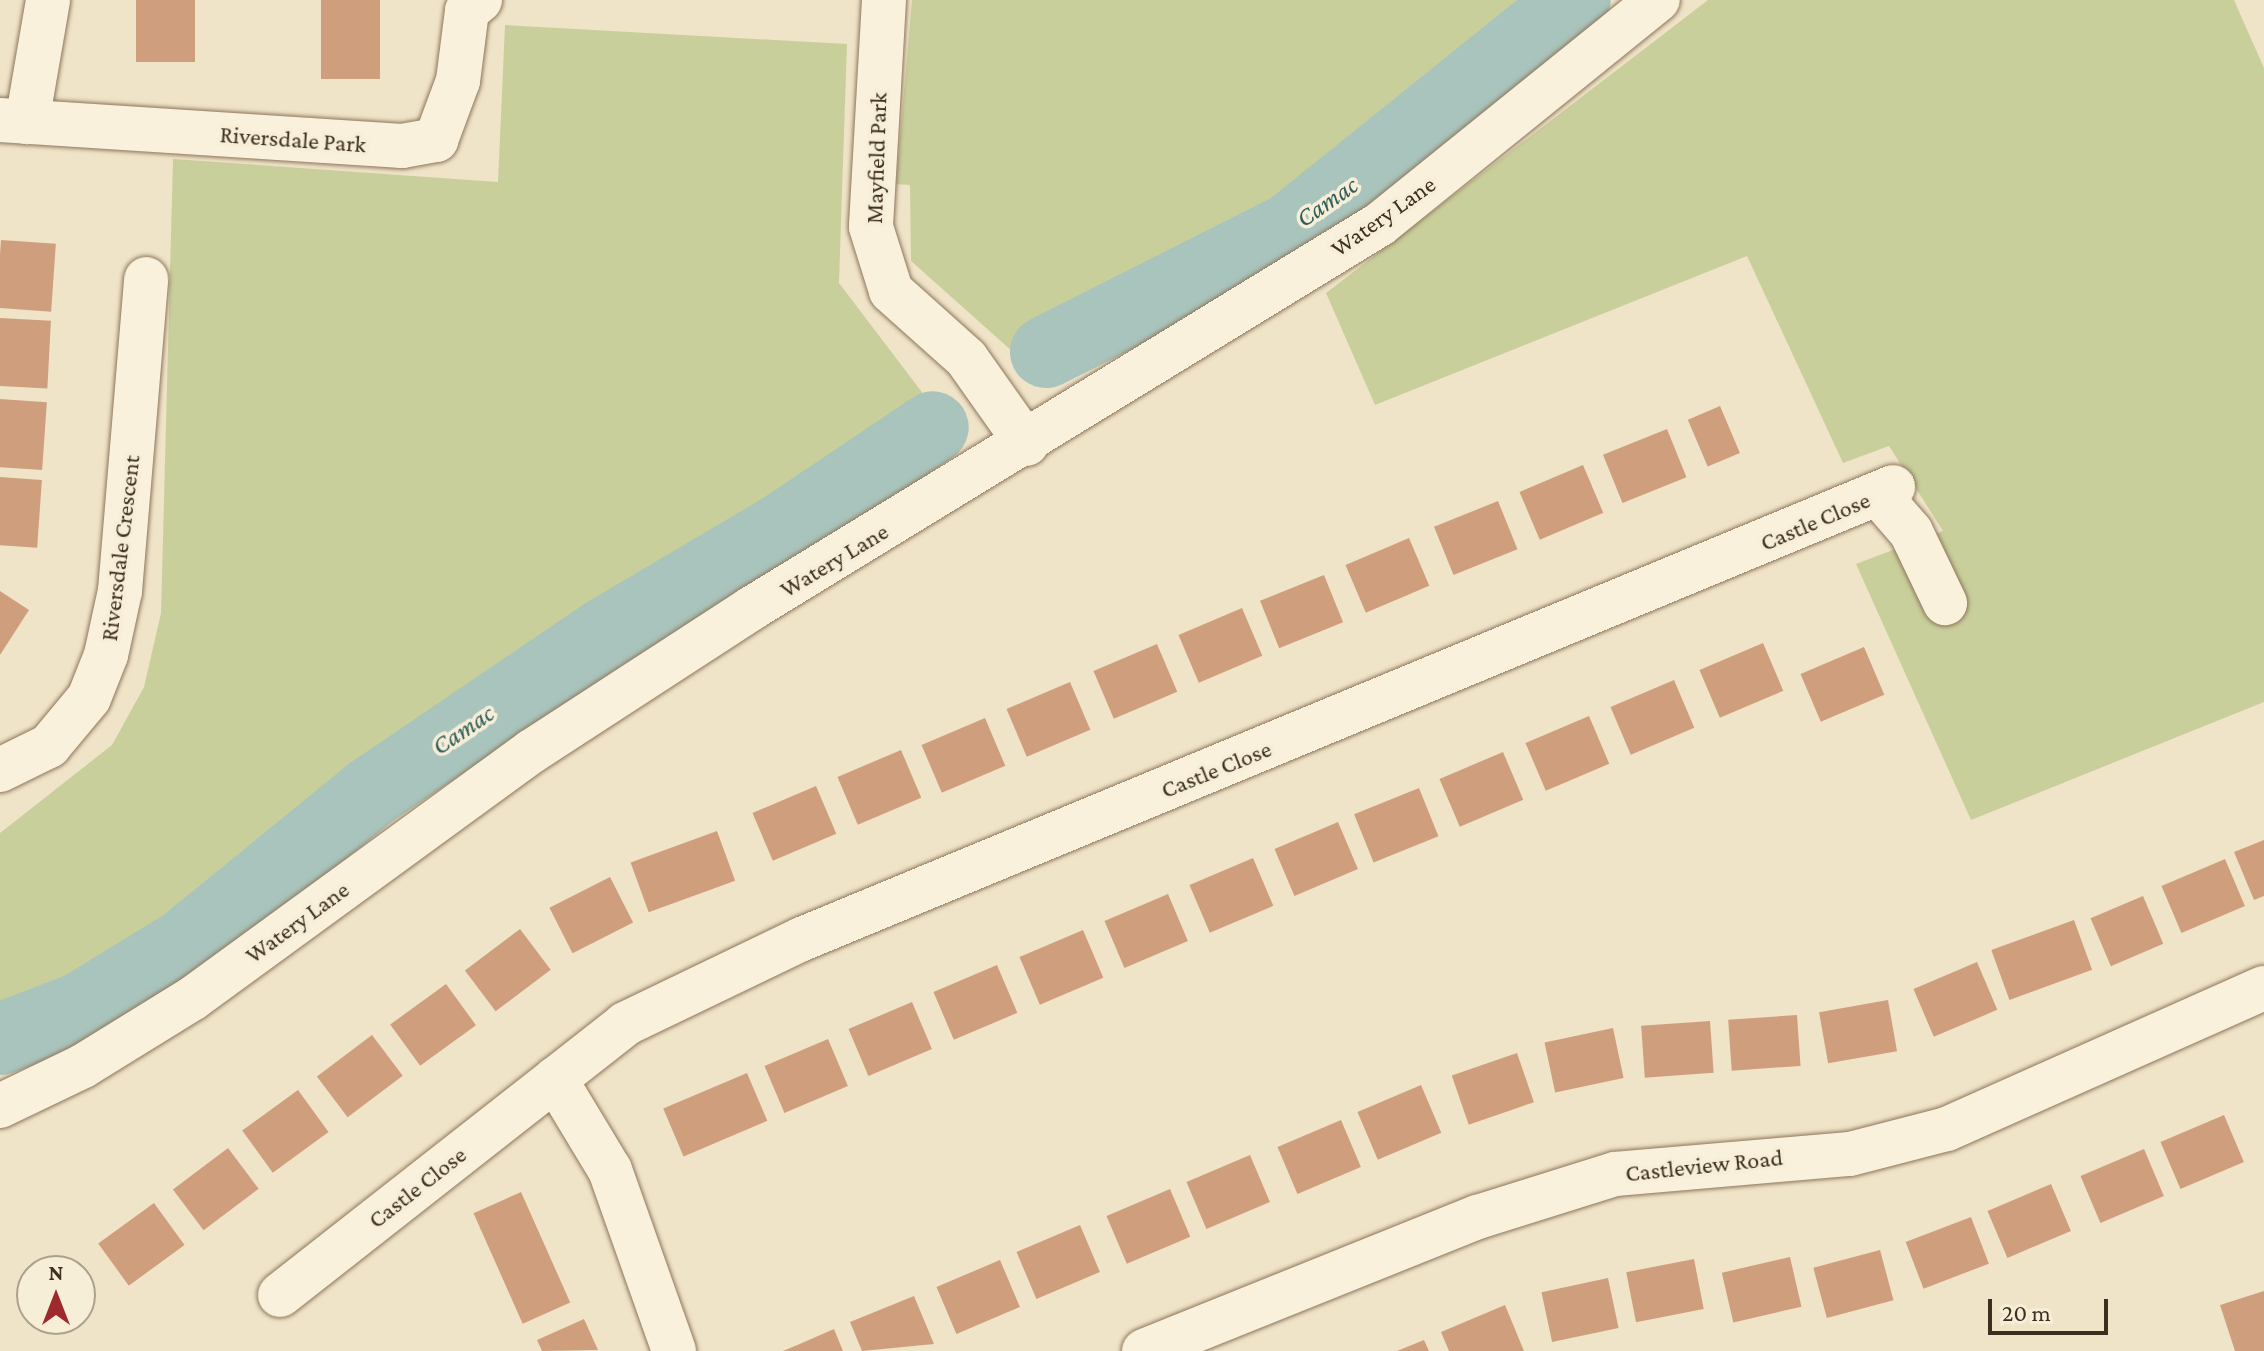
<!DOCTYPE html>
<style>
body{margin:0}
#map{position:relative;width:2264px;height:1351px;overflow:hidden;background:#f0e4c8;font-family:"Crimson Pro",serif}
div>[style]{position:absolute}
.green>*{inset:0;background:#c9cf9b}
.river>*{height:72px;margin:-36px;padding:0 36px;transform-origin:36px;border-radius:36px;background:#a9c4bc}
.building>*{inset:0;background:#cf9f7d;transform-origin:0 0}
.roads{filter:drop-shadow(0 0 2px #8d765c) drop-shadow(0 0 2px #8d765c)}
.minor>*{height:44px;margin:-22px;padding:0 22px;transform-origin:22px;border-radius:22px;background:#faf1dc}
span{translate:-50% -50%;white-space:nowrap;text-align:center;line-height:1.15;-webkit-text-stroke:7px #f7eed8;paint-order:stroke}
.street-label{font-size:24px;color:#3d2e20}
.water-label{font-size:26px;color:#2f5d5a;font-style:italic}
.north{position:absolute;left:16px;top:1255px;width:80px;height:80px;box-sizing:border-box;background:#f7eed8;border:2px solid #ada18e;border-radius:50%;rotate:0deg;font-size:22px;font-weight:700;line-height:32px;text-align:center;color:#3d2e20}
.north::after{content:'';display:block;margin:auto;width:28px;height:36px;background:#9e2a2b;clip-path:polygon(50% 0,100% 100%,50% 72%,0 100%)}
.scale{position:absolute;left:1988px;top:1299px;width:120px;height:36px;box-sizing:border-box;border:4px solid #3d2e20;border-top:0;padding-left:10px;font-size:24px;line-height:28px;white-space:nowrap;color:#3d2e20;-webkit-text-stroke:6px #f7eed8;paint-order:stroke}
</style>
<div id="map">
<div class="green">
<div style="clip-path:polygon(912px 0,1557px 0,1277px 221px,1013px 352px,911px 261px,910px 185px,896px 184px)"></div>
<div style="clip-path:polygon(1708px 0,2234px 0,2264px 68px,2264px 702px,1971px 820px,1856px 564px,1943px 531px,1889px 446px,1843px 463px,1747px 256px,1375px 405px,1326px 293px)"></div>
<div style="clip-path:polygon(505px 25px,847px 44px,839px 283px,934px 408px,774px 523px,601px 624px,365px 781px,82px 994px,0 1023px,0 833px,112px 745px,144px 687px,161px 613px,173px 159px,498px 182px)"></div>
</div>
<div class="river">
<div style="left:1046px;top:352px;width:275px;rotate:-26.8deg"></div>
<div style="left:1291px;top:228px;width:364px;rotate:-38.8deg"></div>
<div style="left:0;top:1039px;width:87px;rotate:-20.9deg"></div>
<div style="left:81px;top:1008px;width:122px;rotate:-31.6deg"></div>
<div style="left:185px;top:944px;width:239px;rotate:-39.2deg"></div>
<div style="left:370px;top:793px;width:283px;rotate:-34.2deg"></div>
<div style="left:604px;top:634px;width:204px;rotate:-30.6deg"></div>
<div style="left:780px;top:530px;width:184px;rotate:-33.9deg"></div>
</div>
<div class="building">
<div style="left:136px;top:0;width:59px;height:62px"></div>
<div style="left:321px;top:0;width:59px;height:79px"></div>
<div style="left:1px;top:240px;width:55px;height:68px;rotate:4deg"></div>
<div style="left:0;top:318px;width:51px;height:68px;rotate:3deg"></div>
<div style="left:0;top:399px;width:47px;height:68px;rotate:4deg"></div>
<div style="left:1720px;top:406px;width:51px;height:35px;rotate:67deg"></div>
<div style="left:1667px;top:429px;width:52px;height:69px;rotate:68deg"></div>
<div style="left:1583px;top:465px;width:52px;height:69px;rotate:67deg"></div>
<div style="left:0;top:477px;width:42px;height:68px;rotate:4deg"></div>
<div style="left:1498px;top:501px;width:52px;height:69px;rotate:68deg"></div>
<div style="left:1409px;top:538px;width:52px;height:69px;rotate:67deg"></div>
<div style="left:1324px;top:575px;width:51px;height:69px;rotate:68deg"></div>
<div style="clip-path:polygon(0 591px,29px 610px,0 655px)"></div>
<div style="left:1242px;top:608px;width:52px;height:69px;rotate:67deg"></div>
<div style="left:1763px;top:643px;width:52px;height:69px;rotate:67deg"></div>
<div style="left:1157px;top:644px;width:52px;height:69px;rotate:67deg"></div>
<div style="left:1864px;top:647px;width:52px;height:69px;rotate:67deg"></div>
<div style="left:1674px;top:680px;width:52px;height:69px;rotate:67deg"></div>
<div style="left:1070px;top:682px;width:52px;height:69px;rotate:67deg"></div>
<div style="left:1589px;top:716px;width:52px;height:69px;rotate:67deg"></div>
<div style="left:985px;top:718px;width:52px;height:69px;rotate:67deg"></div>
<div style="left:901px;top:750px;width:52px;height:69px;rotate:67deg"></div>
<div style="left:1503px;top:752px;width:52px;height:69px;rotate:67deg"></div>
<div style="left:816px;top:786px;width:52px;height:69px;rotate:67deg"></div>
<div style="left:1419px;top:788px;width:52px;height:70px;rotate:68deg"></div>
<div style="left:1338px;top:822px;width:51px;height:69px;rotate:67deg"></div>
<div style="left:717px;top:831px;width:53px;height:92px;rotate:70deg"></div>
<div style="clip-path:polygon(2264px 840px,2264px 896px,2254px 900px,2234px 852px)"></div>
<div style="left:1253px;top:858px;width:52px;height:69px;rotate:67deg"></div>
<div style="left:2225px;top:859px;width:51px;height:69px;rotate:67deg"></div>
<div style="left:610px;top:877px;width:51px;height:68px;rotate:63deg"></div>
<div style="left:1168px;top:894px;width:51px;height:69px;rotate:67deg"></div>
<div style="left:2143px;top:896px;width:52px;height:57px;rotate:67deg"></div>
<div style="left:2074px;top:920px;width:53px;height:88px;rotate:70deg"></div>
<div style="left:520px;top:929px;width:51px;height:69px;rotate:53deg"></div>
<div style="left:1083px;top:930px;width:52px;height:69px;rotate:67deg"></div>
<div style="left:1977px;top:962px;width:52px;height:69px;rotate:67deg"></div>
<div style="left:997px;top:965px;width:52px;height:69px;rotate:67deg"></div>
<div style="left:446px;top:984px;width:51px;height:69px;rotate:54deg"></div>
<div style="left:1888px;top:1000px;width:52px;height:70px;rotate:80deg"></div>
<div style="left:912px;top:1002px;width:51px;height:69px;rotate:67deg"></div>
<div style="left:1797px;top:1015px;width:51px;height:69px;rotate:86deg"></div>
<div style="left:1710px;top:1021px;width:52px;height:69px;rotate:86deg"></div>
<div style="left:1613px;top:1028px;width:51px;height:70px;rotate:78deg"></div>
<div style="left:372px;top:1035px;width:51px;height:69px;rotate:53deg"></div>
<div style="left:828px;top:1039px;width:51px;height:69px;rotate:67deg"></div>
<div style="left:1517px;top:1053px;width:52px;height:69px;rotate:71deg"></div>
<div style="left:747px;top:1073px;width:52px;height:91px;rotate:67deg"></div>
<div style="left:1421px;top:1085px;width:52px;height:69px;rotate:67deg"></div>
<div style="left:298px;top:1090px;width:52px;height:69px;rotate:54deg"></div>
<div style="left:2224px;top:1115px;width:51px;height:69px;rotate:67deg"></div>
<div style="left:1341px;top:1120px;width:51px;height:69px;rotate:67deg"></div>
<div style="left:228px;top:1148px;width:51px;height:69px;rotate:53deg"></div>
<div style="left:2144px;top:1149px;width:51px;height:69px;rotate:67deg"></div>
<div style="left:1250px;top:1155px;width:51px;height:69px;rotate:67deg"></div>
<div style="left:2051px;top:1184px;width:51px;height:69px;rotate:67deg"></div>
<div style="left:1170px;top:1189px;width:52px;height:69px;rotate:67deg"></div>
<div style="left:521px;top:1192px;width:121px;height:52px;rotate:66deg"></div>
<div style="left:154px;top:1203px;width:52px;height:69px;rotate:54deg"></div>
<div style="left:1971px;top:1217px;width:50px;height:70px;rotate:69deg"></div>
<div style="left:1080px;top:1225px;width:51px;height:69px;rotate:67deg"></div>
<div style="left:1880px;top:1250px;width:52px;height:69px;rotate:75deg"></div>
<div style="left:1790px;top:1257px;width:51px;height:70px;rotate:77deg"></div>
<div style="left:1694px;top:1259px;width:51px;height:69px;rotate:79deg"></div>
<div style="left:1000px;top:1260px;width:51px;height:69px;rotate:67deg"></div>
<div style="left:1608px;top:1278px;width:51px;height:68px;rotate:78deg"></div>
<div style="clip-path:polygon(2264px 1291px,2264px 1351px,2235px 1351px,2220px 1305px)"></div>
<div style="clip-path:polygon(914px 1296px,934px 1344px,862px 1351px,850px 1322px)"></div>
<div style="clip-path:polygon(1505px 1305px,1524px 1351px,1449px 1351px,1441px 1332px)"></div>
<div style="clip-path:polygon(584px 1319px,598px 1350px,542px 1351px,537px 1340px)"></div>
<div style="clip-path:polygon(834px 1329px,843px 1351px,783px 1351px,802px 1343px)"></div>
<div style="clip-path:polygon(1424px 1340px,1429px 1351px,1397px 1351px)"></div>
</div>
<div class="roads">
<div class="minor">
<div style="left:884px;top:0;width:227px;rotate:93.3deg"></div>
<div style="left:871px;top:227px;width:67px;rotate:72.6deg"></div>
<div style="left:891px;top:291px;width:101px;rotate:41.8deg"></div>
<div style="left:966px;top:358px;width:105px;rotate:54.7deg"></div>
<div style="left:0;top:120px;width:403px;rotate:3.7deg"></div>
<div style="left:402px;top:146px;width:35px;rotate:-10deg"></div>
<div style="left:436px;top:140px;width:63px;rotate:-69.6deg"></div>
<div style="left:458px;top:81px;width:71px;rotate:-82.7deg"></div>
<div style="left:467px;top:11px;width:17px;rotate:-40deg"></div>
<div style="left:27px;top:122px;width:124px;rotate:-80.2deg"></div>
<div style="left:1878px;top:494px;width:50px;rotate:49deg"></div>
<div style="left:1911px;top:532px;width:79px;rotate:64.4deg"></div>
<div style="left:0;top:770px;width:55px;rotate:-26.1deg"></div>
<div style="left:49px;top:746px;width:62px;rotate:-50.2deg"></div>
<div style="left:89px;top:698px;width:46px;rotate:-68.4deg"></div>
<div style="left:106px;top:655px;width:66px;rotate:-77.7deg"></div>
<div style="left:120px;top:591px;width:313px;rotate:-85.2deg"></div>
<div style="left:555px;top:1079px;width:106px;rotate:58.9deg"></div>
<div style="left:610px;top:1170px;width:192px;rotate:70.5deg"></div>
<div style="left:0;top:1106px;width:92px;rotate:-25.7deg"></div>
<div style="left:83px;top:1066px;width:129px;rotate:-31.7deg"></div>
<div style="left:193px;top:998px;width:419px;rotate:-36.1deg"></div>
<div style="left:532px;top:751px;width:262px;rotate:-33deg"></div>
<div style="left:752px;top:608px;width:736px;rotate:-31.44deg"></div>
<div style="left:1380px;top:224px;width:357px;rotate:-38.9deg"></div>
<div style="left:280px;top:1295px;width:439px;rotate:-38.1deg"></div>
<div style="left:625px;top:1024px;width:196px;rotate:-25.7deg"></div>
<div style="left:802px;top:939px;width:1181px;rotate:-22.5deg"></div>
<div style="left:1144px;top:1351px;width:360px;rotate:-21.9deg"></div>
<div style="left:1478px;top:1217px;width:144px;rotate:-17.4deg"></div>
<div style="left:1615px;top:1174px;width:236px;rotate:-4.9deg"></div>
<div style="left:1850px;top:1154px;width:100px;rotate:-14.5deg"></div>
<div style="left:1947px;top:1129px;width:347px;rotate:-24deg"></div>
</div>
</div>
<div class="street-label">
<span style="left:293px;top:139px;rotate:4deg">Riversdale Park</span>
<span style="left:876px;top:158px;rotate:-88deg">Mayfield Park</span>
<span style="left:1383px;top:216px;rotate:-35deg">Watery Lane</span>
<span style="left:1815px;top:521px;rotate:-23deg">Castle Close</span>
<span style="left:120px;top:548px;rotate:-83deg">Riversdale Crescent</span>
<span style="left:834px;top:560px;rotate:-31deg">Watery Lane</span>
<span style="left:1216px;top:769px;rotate:-22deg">Castle Close</span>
<span style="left:297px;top:922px;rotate:-36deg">Watery Lane</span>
<span style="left:1704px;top:1165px;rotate:-6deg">Castleview Road</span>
<span style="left:417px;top:1187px;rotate:-38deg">Castle Close</span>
</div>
<div class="water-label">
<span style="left:1327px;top:202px;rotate:-35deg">Camac</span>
<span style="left:463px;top:730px;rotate:-34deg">Camac</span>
</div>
<div class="north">N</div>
<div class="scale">20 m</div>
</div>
